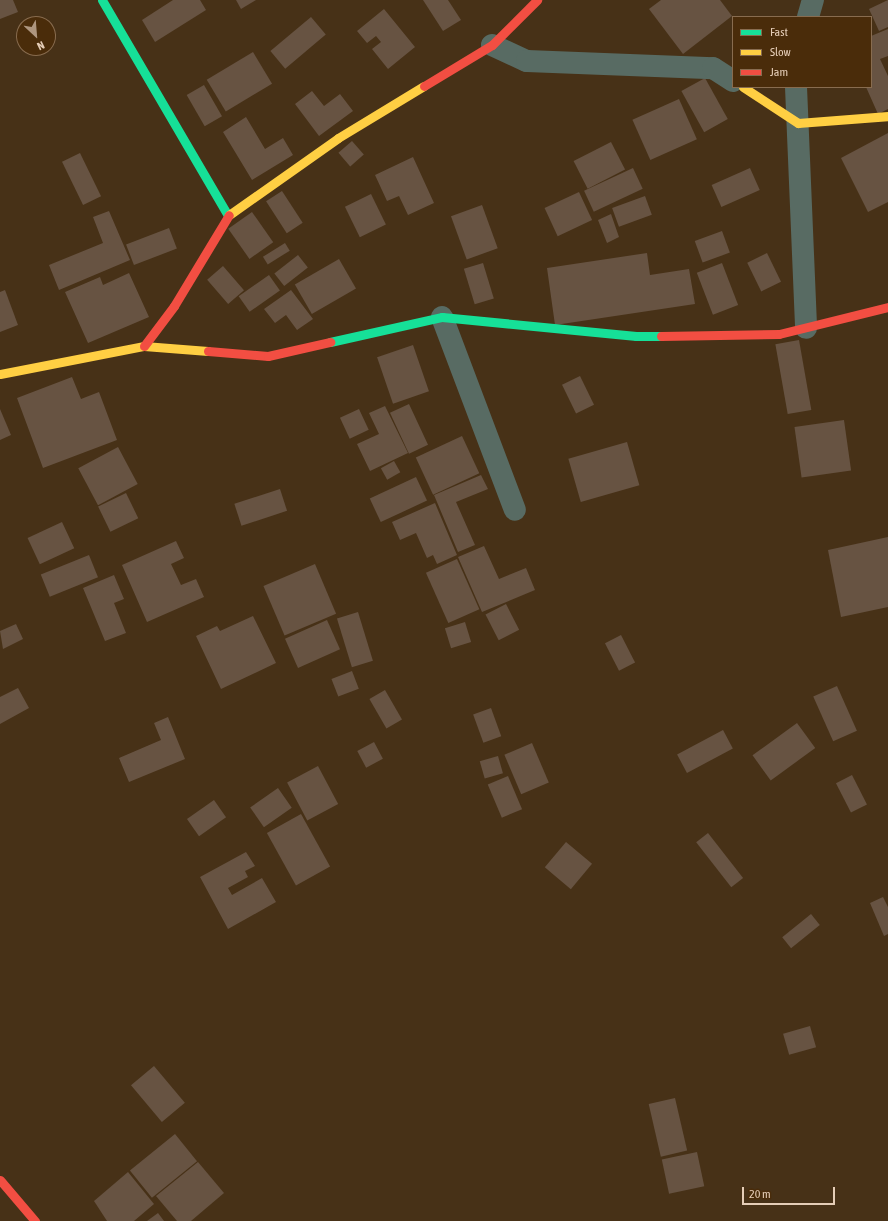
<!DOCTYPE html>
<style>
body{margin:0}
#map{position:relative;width:888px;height:1221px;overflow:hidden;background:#473117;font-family:"Asap Condensed",sans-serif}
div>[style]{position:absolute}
.building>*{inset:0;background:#675342;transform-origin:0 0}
.street>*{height:22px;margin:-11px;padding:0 11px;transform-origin:11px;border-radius:11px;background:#586b63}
.fast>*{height:9px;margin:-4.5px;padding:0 4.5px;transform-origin:4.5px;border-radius:4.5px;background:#16e098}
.slow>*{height:9px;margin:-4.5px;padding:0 4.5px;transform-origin:4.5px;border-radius:4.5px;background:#ffcf43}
.jam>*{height:9px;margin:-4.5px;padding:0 4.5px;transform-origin:4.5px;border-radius:4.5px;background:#f24e42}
span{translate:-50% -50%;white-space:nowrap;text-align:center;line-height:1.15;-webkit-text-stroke:4px #4a2c0a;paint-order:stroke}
.legend{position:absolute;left:732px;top:16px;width:140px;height:72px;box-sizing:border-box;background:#4a2c0a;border:1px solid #886c4f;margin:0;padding:5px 7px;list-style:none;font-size:12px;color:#e5cdb7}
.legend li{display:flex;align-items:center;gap:8px;height:20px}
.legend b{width:20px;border:1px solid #886c4f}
.north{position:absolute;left:16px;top:16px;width:40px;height:40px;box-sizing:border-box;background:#4a2c0a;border:1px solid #886c4f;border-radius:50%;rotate:154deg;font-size:11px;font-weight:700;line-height:16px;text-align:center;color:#e5cdb7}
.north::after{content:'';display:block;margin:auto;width:14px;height:18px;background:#ae967f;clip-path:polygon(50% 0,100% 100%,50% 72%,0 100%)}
.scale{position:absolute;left:742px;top:1187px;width:93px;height:18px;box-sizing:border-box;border:2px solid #e5cdb7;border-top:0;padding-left:5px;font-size:12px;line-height:14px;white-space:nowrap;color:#e5cdb7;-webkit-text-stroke:3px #4a2c0a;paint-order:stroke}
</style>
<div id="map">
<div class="building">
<div style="clip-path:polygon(0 0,13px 0,18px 12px,0 19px)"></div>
<div style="clip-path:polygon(173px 0,200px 0,206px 10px,155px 42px,142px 20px)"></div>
<div style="clip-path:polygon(236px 0,256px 0,241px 9px)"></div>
<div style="clip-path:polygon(423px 0,448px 0,461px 20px,443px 31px)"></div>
<div style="clip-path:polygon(661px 0,720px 0,732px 16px,683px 54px,649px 9px)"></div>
<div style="clip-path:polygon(888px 0,888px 27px,879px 31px,869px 9px)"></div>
<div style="clip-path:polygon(384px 9px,415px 47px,388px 69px,372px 49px,381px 42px,376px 36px,367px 43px,357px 31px)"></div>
<div style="left:311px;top:17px;width:23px;height:53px;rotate:50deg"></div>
<div style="clip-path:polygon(888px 29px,888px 56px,880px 59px,888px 76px,888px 109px,878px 114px,866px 87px,871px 87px,871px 36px)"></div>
<div style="left:253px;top:52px;width:37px;height:54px;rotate:59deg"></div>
<div style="left:705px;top:78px;width:47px;height:27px;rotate:61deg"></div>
<div style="left:204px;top:85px;width:36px;height:20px;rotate:60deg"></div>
<div style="clip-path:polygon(312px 91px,324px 106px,340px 94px,353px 111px,319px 136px,295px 104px)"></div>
<div style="left:679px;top:99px;width:44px;height:51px;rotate:66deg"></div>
<div style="clip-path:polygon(246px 117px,265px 149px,283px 138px,293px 155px,252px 180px,223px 132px)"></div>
<div style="clip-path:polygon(888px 133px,888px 202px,868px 212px,841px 158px)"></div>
<div style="left:352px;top:141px;width:18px;height:18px;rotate:49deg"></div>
<div style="left:611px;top:142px;width:31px;height:42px;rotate:63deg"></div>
<div style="left:80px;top:153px;width:48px;height:20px;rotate:64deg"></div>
<div style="clip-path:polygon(413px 157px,434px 203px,408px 215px,399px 196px,387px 201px,375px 175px)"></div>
<div style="left:633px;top:168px;width:23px;height:54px;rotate:65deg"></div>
<div style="left:750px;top:168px;width:24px;height:42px;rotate:66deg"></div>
<div style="left:282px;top:191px;width:38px;height:19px;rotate:57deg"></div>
<div style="left:579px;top:192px;width:31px;height:38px;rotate:65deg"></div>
<div style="left:371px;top:194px;width:34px;height:29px;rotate:64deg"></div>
<div style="left:645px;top:196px;width:20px;height:35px;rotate:70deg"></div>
<div style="left:482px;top:205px;width:46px;height:33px;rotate:70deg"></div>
<div style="clip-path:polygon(109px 211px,130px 260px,59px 290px,49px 265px,103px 243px,93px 217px)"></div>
<div style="left:252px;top:212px;width:37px;height:29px;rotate:55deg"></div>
<div style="clip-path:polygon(611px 214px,619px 237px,607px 243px,598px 220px)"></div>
<div style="left:169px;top:228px;width:22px;height:46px;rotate:69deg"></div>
<div style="left:722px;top:231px;width:23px;height:29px;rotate:70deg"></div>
<div style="left:285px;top:243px;width:9px;height:26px;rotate:58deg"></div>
<div style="clip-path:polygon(647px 253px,650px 275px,689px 269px,695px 304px,555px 325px,547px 268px)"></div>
<div style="left:767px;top:253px;width:32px;height:22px;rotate:64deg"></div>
<div style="left:298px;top:255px;width:16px;height:30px;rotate:52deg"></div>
<div style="left:339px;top:259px;width:34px;height:51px;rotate:60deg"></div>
<div style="left:483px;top:263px;width:37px;height:20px;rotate:73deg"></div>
<div style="left:722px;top:263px;width:45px;height:27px;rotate:69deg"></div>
<div style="left:223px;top:266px;width:32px;height:21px;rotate:49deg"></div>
<div style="clip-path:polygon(129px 273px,149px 317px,88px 343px,65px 292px,100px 277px,103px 285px)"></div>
<div style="left:269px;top:275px;width:19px;height:37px;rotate:55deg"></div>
<div style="clip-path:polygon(5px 290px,18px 325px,0 332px,0 292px)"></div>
<div style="clip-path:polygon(291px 290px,313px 319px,297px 330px,286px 315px,275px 323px,264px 309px)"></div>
<div style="left:799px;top:340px;width:71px;height:24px;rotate:80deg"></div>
<div style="left:413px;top:345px;width:49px;height:38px;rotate:71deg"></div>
<div style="left:580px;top:376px;width:32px;height:20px;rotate:64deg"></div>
<div style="clip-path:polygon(72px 377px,81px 399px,99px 392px,117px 440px,43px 468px,17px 398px)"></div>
<div style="left:409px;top:404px;width:45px;height:21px;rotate:65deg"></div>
<div style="clip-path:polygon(385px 406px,408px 453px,370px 471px,357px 444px,379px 434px,369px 413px)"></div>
<div style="clip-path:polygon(0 409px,11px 435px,0 440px)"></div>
<div style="left:359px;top:409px;width:23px;height:21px;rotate:65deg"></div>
<div style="left:844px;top:420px;width:51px;height:50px;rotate:82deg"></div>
<div style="left:462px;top:436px;width:41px;height:51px;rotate:65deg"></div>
<div style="left:627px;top:442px;width:45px;height:61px;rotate:74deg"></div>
<div style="left:118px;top:447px;width:42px;height:45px;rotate:62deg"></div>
<div style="left:394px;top:461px;width:13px;height:15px;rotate:61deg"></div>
<div style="clip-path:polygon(481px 475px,488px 489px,456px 502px,475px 545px,458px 552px,434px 495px)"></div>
<div style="left:416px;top:477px;width:26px;height:51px;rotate:65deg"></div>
<div style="left:280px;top:489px;width:23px;height:48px;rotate:72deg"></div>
<div style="left:126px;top:493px;width:28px;height:31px;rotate:64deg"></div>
<div style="clip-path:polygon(435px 503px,457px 555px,437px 564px,433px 555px,427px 558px,416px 533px,400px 540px,392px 522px)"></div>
<div style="left:62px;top:522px;width:29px;height:38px;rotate:65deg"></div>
<div style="clip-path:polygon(888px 537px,888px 607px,841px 617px,828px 550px)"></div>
<div style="clip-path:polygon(176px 541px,184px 558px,171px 564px,181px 585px,196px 579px,204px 597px,147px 622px,122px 565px)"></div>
<div style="clip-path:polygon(484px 546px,499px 579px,526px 568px,535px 590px,482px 612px,458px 557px)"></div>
<div style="left:89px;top:555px;width:24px;height:52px;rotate:68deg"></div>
<div style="left:457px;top:559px;width:55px;height:34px;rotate:66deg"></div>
<div style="left:315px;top:564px;width:54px;height:56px;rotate:67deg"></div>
<div style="clip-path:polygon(114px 575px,124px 599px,114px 603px,126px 633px,105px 641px,83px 588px)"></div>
<div style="left:506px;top:604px;width:29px;height:23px;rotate:63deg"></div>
<div style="left:358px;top:612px;width:51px;height:22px;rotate:73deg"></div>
<div style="clip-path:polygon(253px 616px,276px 663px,221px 689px,196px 636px,217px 626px,220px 631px)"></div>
<div style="left:327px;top:620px;width:32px;height:46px;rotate:66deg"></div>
<div style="left:465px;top:622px;width:21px;height:21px;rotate:73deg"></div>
<div style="clip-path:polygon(16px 624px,23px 639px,3px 649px,0 631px)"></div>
<div style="left:621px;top:635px;width:31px;height:18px;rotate:63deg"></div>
<div style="left:352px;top:671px;width:19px;height:22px;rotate:69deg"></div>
<div style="left:837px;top:686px;width:49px;height:26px;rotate:66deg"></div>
<div style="clip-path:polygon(18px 688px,29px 708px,0 724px,0 697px)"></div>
<div style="left:385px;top:690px;width:34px;height:18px;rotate:60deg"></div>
<div style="left:491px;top:708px;width:30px;height:19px;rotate:70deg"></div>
<div style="clip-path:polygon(168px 717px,185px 759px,129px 782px,119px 758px,161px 740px,154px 723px)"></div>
<div style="left:797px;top:723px;width:31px;height:55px;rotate:54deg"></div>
<div style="left:723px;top:730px;width:21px;height:52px;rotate:62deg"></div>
<div style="left:374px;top:742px;width:19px;height:19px;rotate:62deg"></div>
<div style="left:532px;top:743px;width:43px;height:30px;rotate:67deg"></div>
<div style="left:498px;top:756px;width:18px;height:19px;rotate:74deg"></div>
<div style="left:318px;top:766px;width:43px;height:35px;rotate:62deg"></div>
<div style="left:852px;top:775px;width:33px;height:18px;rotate:63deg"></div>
<div style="left:508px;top:776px;width:36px;height:22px;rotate:67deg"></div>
<div style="left:278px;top:788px;width:24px;height:34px;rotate:55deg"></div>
<div style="left:214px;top:800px;width:21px;height:33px;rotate:55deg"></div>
<div style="left:301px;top:814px;width:60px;height:39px;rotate:61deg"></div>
<div style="left:708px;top:833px;width:57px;height:15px;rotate:52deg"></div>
<div style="left:566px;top:842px;width:34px;height:33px;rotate:40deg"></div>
<div style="clip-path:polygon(246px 852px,255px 866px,245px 871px,248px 877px,228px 888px,232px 895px,262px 878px,276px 902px,228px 929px,200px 877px)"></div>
<div style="clip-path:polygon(883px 897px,888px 907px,888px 934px,884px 936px,870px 903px)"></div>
<div style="left:811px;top:914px;width:14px;height:37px;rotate:51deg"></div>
<div style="left:810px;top:1026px;width:22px;height:28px;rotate:74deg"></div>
<div style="left:154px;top:1066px;width:48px;height:30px;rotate:50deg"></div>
<div style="left:675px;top:1098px;width:54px;height:27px;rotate:77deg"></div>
<div style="left:175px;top:1134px;width:35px;height:58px;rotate:51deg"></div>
<div style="left:697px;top:1152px;width:35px;height:36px;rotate:78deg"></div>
<div style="clip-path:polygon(198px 1162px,224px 1193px,191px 1221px,177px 1221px,156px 1196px)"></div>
<div style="clip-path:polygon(128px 1172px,154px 1204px,134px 1221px,107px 1221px,94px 1201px)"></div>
<div style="clip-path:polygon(158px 1213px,164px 1221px,147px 1221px)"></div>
</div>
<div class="street">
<div style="left:808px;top:17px;width:18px;rotate:-74deg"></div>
<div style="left:492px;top:45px;width:38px;rotate:25deg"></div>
<div style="left:527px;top:61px;width:186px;rotate:2.2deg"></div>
<div style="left:713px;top:68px;width:24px;rotate:33deg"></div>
<div style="left:796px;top:87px;width:241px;rotate:87.6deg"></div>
<div style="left:442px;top:317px;width:206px;rotate:69.3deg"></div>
</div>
<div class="fast">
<div style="left:102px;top:0;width:250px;rotate:59.7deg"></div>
<div style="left:330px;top:342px;width:115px;rotate:-12.6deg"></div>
<div style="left:442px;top:317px;width:195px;rotate:5.6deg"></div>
<div style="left:636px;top:336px;width:25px"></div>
</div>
<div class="slow">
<div style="left:743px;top:87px;width:66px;rotate:33.2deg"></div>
<div style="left:798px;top:123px;width:90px;rotate:-4.4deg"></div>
<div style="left:229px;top:215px;width:133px;rotate:-35.2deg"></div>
<div style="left:338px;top:138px;width:100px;rotate:-31.2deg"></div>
<div style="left:0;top:374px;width:147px;rotate:-11deg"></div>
<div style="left:144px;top:346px;width:64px;rotate:4.5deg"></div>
</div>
<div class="jam">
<div style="left:424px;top:86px;width:79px;rotate:-31.1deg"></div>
<div style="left:492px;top:45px;width:64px;rotate:-45deg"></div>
<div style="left:661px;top:336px;width:118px;rotate:-1deg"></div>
<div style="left:779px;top:334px;width:112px;rotate:-13.9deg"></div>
<div style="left:144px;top:346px;width:50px;rotate:-53.1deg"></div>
<div style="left:174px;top:306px;width:106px;rotate:-58.9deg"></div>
<div style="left:208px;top:351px;width:60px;rotate:4.8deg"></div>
<div style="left:268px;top:356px;width:64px;rotate:-12.7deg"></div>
<div style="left:0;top:1180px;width:54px;rotate:49.5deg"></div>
</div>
<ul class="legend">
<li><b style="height:5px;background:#16e098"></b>Fast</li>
<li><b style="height:5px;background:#ffcf43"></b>Slow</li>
<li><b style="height:5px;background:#f24e42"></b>Jam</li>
</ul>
<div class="north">N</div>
<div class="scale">20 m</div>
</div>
